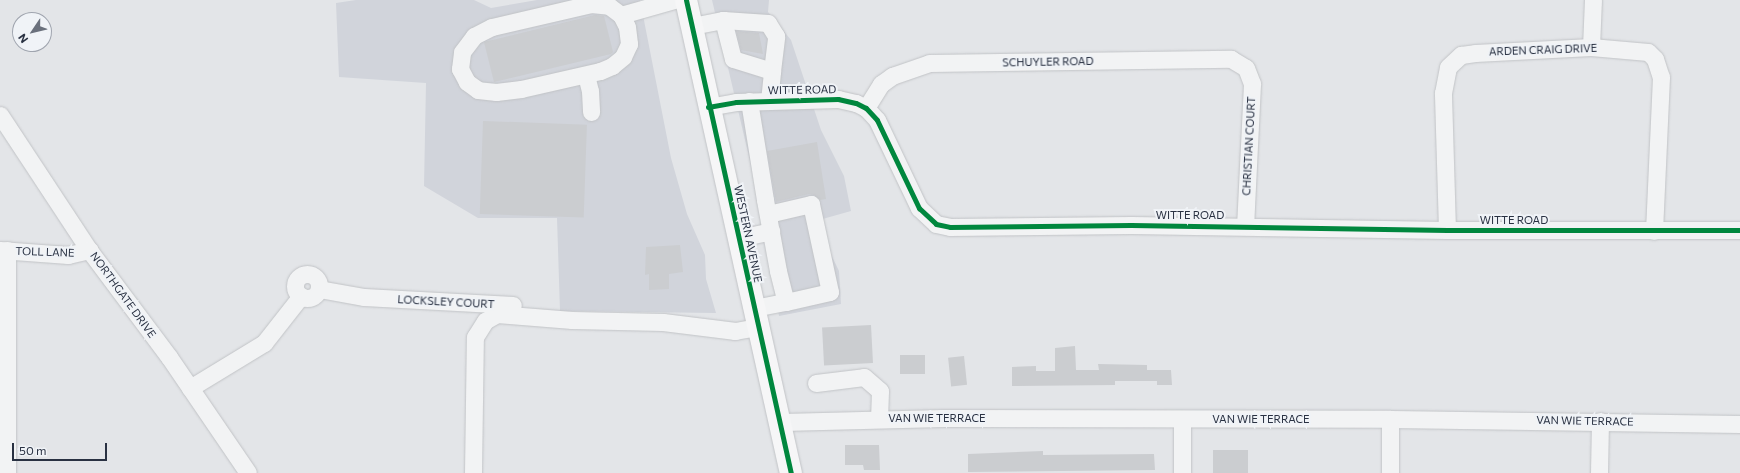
<!DOCTYPE html>
<style>
body{margin:0}
#map{position:relative;width:1740px;height:473px;overflow:hidden;background:#e3e5e8;font-family:Commissioner,sans-serif}
div>[style]{position:absolute}
.built>*{inset:0;background:#d1d4db}
.building>*{inset:0;background:#cbcdd0;transform-origin:0 0}
.roads{filter:drop-shadow(0 0 1px #c1c3c6) drop-shadow(0 0 1px #c1c3c6)}
.minor>*{height:17px;margin:-8.5px;padding:0 8.5px;transform-origin:8.5px;border-radius:8.5px;background:#f2f3f4}
.minor>.ring{margin:-8.5px;padding:0;box-sizing:content-box;background:none;border:17px solid #f2f3f4;border-radius:50%}
.major>*{height:22px;margin:-11px;padding:0 11px;transform-origin:11px;border-radius:11px;background:#f6f6f7}
.cycleway>*{height:5px;margin:-2.5px;padding:0 2.5px;transform-origin:2.5px;border-radius:2.5px;background:#00873e}
span{translate:-50% -50%;white-space:nowrap;text-align:center;line-height:1.15;-webkit-text-stroke:4px #f0f3f7;paint-order:stroke}
.street-label{font-size:11px;color:#293142}
.north{position:absolute;left:12px;top:12px;width:40px;height:40px;box-sizing:border-box;background:#f0f3f7;border:1px solid #a0a5af;border-radius:50%;rotate:235deg;font-size:11px;font-weight:700;line-height:16px;text-align:center;color:#293142}
.north::after{content:'';display:block;margin:auto;width:14px;height:18px;background:#6a707c;clip-path:polygon(50% 0,100% 100%,50% 72%,0 100%)}
.scale{position:absolute;left:12px;top:443px;width:95px;height:18px;box-sizing:border-box;border:2px solid #293142;border-top:0;padding-left:5px;font-size:12px;line-height:14px;white-space:nowrap;color:#293142;-webkit-text-stroke:3px #f0f3f7;paint-order:stroke}
</style>
<div id="map">
<div class="built">
<div style="clip-path:polygon(356px 0,474px 0,491px 8px,537px 0,640px 0,671px 158px,687px 214px,705px 255px,706px 279px,716px 313px,560px 311px,557px 218px,478px 218px,424px 186px,426px 83px,339px 77px,336px 3px)"></div>
<div style="clip-path:polygon(712px 0,769px 0,768px 12px,791px 40px,821px 130px,844px 176px,851px 211px,819px 220px,826px 244px,839px 271px,841px 304px,779px 316px,754px 178px)"></div>
</div>
<div class="building">
<div style="clip-path:polygon(595px 15px,604px 16px,613px 52px,611px 54px,494px 82px,484px 42px)"></div>
<div style="clip-path:polygon(736px 31px,759px 33px,763px 54px,741px 50px)"></div>
<div style="left:483px;top:121px;width:104px;height:93px;rotate:2deg"></div>
<div style="clip-path:polygon(817px 142px,826px 199px,820px 200px,814px 195px,809px 194px,776px 202px,767px 151px)"></div>
<div style="clip-path:polygon(680px 245px,683px 272px,669px 274px,669px 289px,649px 290px,649px 274px,645px 275px,646px 247px)"></div>
<div style="left:871px;top:325px;width:38px;height:49px;rotate:87deg"></div>
<div style="clip-path:polygon(1075px 346px,1076px 370px,1099px 370px,1098px 364px,1147px 365px,1147px 370px,1171px 370px,1172px 385px,1157px 385px,1157px 381px,1115px 381px,1115px 385px,1012px 386px,1012px 367px,1036px 366px,1036px 371px,1055px 371px,1055px 348px)"></div>
<div style="left:925px;top:355px;width:19px;height:25px;rotate:90deg"></div>
<div style="left:964px;top:356px;width:29px;height:16px;rotate:84deg"></div>
<div style="clip-path:polygon(845px 445px,879px 445px,880px 470px,864px 470px,863px 465px,845px 465px)"></div>
<div style="left:1213px;top:450px;width:35px;height:23px"></div>
<div style="clip-path:polygon(1043px 451px,1043px 455px,1154px 454px,1155px 470px,968px 472px,968px 454px)"></div>
</div>
<div class="roads">
<div class="minor">
<div style="left:591px;top:4px;width:18px;rotate:6deg"></div>
<div style="left:609px;top:6px;width:15px;rotate:37deg"></div>
<div style="left:621px;top:15px;width:13px;rotate:63deg"></div>
<div style="left:627px;top:27px;width:17px;rotate:83deg"></div>
<div style="left:629px;top:44px;width:14px;rotate:115deg"></div>
<div style="left:623px;top:57px;width:14px;rotate:141deg"></div>
<div style="left:612px;top:66px;width:13px;rotate:157deg"></div>
<div style="left:600px;top:71px;width:81px;rotate:167.2deg"></div>
<div style="left:521px;top:89px;width:25px;rotate:173deg"></div>
<div style="left:496px;top:92px;width:18px;rotate:-174deg"></div>
<div style="left:478px;top:90px;width:14px;rotate:-144deg"></div>
<div style="left:467px;top:82px;width:15px;rotate:-118deg"></div>
<div style="left:460px;top:69px;width:17px;rotate:-83deg"></div>
<div style="left:462px;top:52px;width:20px;rotate:-53deg"></div>
<div style="left:474px;top:36px;width:20px;rotate:-27deg"></div>
<div style="left:492px;top:27px;width:102px;rotate:-13.1deg"></div>
<div style="left:621px;top:15px;width:55px;rotate:-15.8deg"></div>
<div style="left:692px;top:26px;width:32px;rotate:-11deg"></div>
<div style="left:1591px;top:47px;width:47px;rotate:-87.6deg"></div>
<div style="left:586px;top:75px;width:16px;rotate:76deg"></div>
<div style="left:590px;top:91px;width:21px;rotate:87deg"></div>
<div style="left:749px;top:101px;width:100px;rotate:80.8deg"></div>
<div style="left:765px;top:200px;width:72px;rotate:79.6deg"></div>
<div style="left:778px;top:271px;width:32px;rotate:76deg"></div>
<div style="left:786px;top:302px;width:45px;rotate:-12.8deg"></div>
<div style="left:830px;top:292px;width:90px;rotate:-102.2deg"></div>
<div style="left:811px;top:204px;width:44px;rotate:166.9deg"></div>
<div style="left:769px;top:101px;width:30px;rotate:-84deg"></div>
<div style="left:772px;top:71px;width:35px;rotate:-83deg"></div>
<div style="left:776px;top:36px;width:15px;rotate:-122deg"></div>
<div style="left:768px;top:23px;width:45px;rotate:-176.2deg"></div>
<div style="left:723px;top:20px;width:40px;rotate:75.6deg"></div>
<div style="left:733px;top:59px;width:41px;rotate:17.1deg"></div>
<div style="left:708px;top:107px;width:28px;rotate:-10deg"></div>
<div style="left:736px;top:102px;width:102px;rotate:-1.7deg"></div>
<div style="left:838px;top:99px;width:18px;rotate:13deg"></div>
<div style="left:856px;top:103px;width:11px;rotate:27deg"></div>
<div style="left:866px;top:108px;width:16px;rotate:47deg"></div>
<div style="left:877px;top:120px;width:98px;rotate:64.5deg"></div>
<div style="left:919px;top:208px;width:23px;rotate:43deg"></div>
<div style="left:936px;top:224px;width:14px;rotate:12deg"></div>
<div style="left:950px;top:227px;width:181px;rotate:-0.6deg"></div>
<div style="left:1131px;top:225px;width:316px;rotate:0.9deg"></div>
<div style="left:1447px;top:230px;width:293px"></div>
<div style="left:866px;top:108px;width:28px;rotate:-58deg"></div>
<div style="left:881px;top:84px;width:14px;rotate:-36deg"></div>
<div style="left:892px;top:76px;width:39px;rotate:-19deg"></div>
<div style="left:929px;top:63px;width:302px;rotate:-0.8deg"></div>
<div style="left:1231px;top:59px;width:17px;rotate:31deg"></div>
<div style="left:1246px;top:68px;width:17px;rotate:69deg"></div>
<div style="left:1252px;top:84px;width:142px;rotate:92.8deg"></div>
<div style="left:0;top:115px;width:162px;rotate:56.6deg"></div>
<div style="left:89px;top:250px;width:134px;rotate:53.2deg"></div>
<div style="left:169px;top:357px;width:140px;rotate:55.7deg"></div>
<div style="left:1447px;top:230px;width:137px;rotate:-91.7deg"></div>
<div style="left:1443px;top:93px;width:26px;rotate:-79deg"></div>
<div style="left:1448px;top:67px;width:18px;rotate:-43deg"></div>
<div style="left:1461px;top:55px;width:14px;rotate:-8deg"></div>
<div style="left:1475px;top:53px;width:116px;rotate:-3deg"></div>
<div style="left:1591px;top:47px;width:57px;rotate:5deg"></div>
<div style="left:1648px;top:52px;width:10px;rotate:45deg"></div>
<div style="left:1655px;top:59px;width:19px;rotate:72deg"></div>
<div style="left:1661px;top:77px;width:154px;rotate:92.6deg"></div>
<div style="left:739px;top:238px;width:33px;rotate:-12deg"></div>
<div style="left:0;top:250px;width:68px;rotate:4.2deg"></div>
<div style="left:68px;top:255px;width:22px;rotate:-13deg"></div>
<div class="ring" style="left:295px;top:274px;width:7px;height:7px"></div>
<div style="left:319px;top:289px;width:46px;rotate:10.1deg"></div>
<div style="left:364px;top:297px;width:149px;rotate:3.1deg"></div>
<div style="left:754px;top:308px;width:33px;rotate:-11deg"></div>
<div style="left:816px;top:383px;width:48px;rotate:-7.1deg"></div>
<div style="left:864px;top:377px;width:21px;rotate:41deg"></div>
<div style="left:880px;top:391px;width:27px;rotate:92deg"></div>
<div style="left:190px;top:388px;width:87px;rotate:-31.3deg"></div>
<div style="left:264px;top:343px;width:60px;rotate:-51.8deg"></div>
<div style="left:1390px;top:419px;width:54px;rotate:90deg"></div>
<div style="left:782px;top:422px;width:161px;rotate:-1.4deg"></div>
<div style="left:943px;top:418px;width:447px;rotate:0.1deg"></div>
<div style="left:1390px;top:419px;width:350px;rotate:0.8deg"></div>
<div style="left:7px;top:473px;width:223px;rotate:-90deg"></div>
<div style="left:473px;top:473px;width:136px;rotate:-89.2deg"></div>
<div style="left:475px;top:337px;width:19px;rotate:-58deg"></div>
<div style="left:485px;top:321px;width:14px;rotate:-30deg"></div>
<div style="left:497px;top:314px;width:75px;rotate:4.6deg"></div>
<div style="left:572px;top:320px;width:91px;rotate:1.3deg"></div>
<div style="left:663px;top:322px;width:73px;rotate:7.1deg"></div>
<div style="left:735px;top:331px;width:22px;rotate:-10deg"></div>
<div style="left:1182px;top:473px;width:54px;rotate:-90deg"></div>
<div style="left:1599px;top:473px;width:52px;rotate:-88.9deg"></div>
</div>
<div class="major">
<div style="left:686px;top:0;width:485px;rotate:77.5deg"></div>
</div>
</div>
<div class="cycleway">
<div style="left:686px;top:0;width:485px;rotate:77.5deg"></div>
<div style="left:708px;top:107px;width:28px;rotate:-10deg"></div>
<div style="left:736px;top:102px;width:102px;rotate:-1.7deg"></div>
<div style="left:838px;top:99px;width:18px;rotate:13deg"></div>
<div style="left:856px;top:103px;width:11px;rotate:27deg"></div>
<div style="left:866px;top:108px;width:16px;rotate:47deg"></div>
<div style="left:877px;top:120px;width:98px;rotate:64.5deg"></div>
<div style="left:919px;top:208px;width:23px;rotate:43deg"></div>
<div style="left:936px;top:224px;width:14px;rotate:12deg"></div>
<div style="left:950px;top:227px;width:181px;rotate:-0.6deg"></div>
<div style="left:1131px;top:225px;width:316px;rotate:0.9deg"></div>
<div style="left:1447px;top:230px;width:293px"></div>
</div>
<div class="street-label">
<span style="left:1543px;top:50px;rotate:-2deg">ARDEN CRAIG DRIVE</span>
<span style="left:1048px;top:62px;rotate:-1deg">SCHUYLER ROAD</span>
<span style="left:802px;top:90px;rotate:-1deg">WITTE ROAD</span>
<span style="left:1249px;top:146px;rotate:-87deg">CHRISTIAN COURT</span>
<span style="left:1190px;top:215px">WITTE ROAD</span>
<span style="left:1514px;top:220px">WITTE ROAD</span>
<span style="left:748px;top:234px;rotate:78deg">WESTERN AVENUE</span>
<span style="left:45px;top:252px;rotate:2deg">TOLL LANE</span>
<span style="left:123px;top:295px;rotate:54deg">NORTHGATE DRIVE</span>
<span style="left:446px;top:302px;rotate:3deg">LOCKSLEY COURT</span>
<span style="left:937px;top:418px">VAN WIE TERRACE</span>
<span style="left:1261px;top:419px">VAN WIE TERRACE</span>
<span style="left:1585px;top:421px;rotate:1deg">VAN WIE TERRACE</span>
</div>
<div class="north">N</div>
<div class="scale">50 m</div>
</div>
